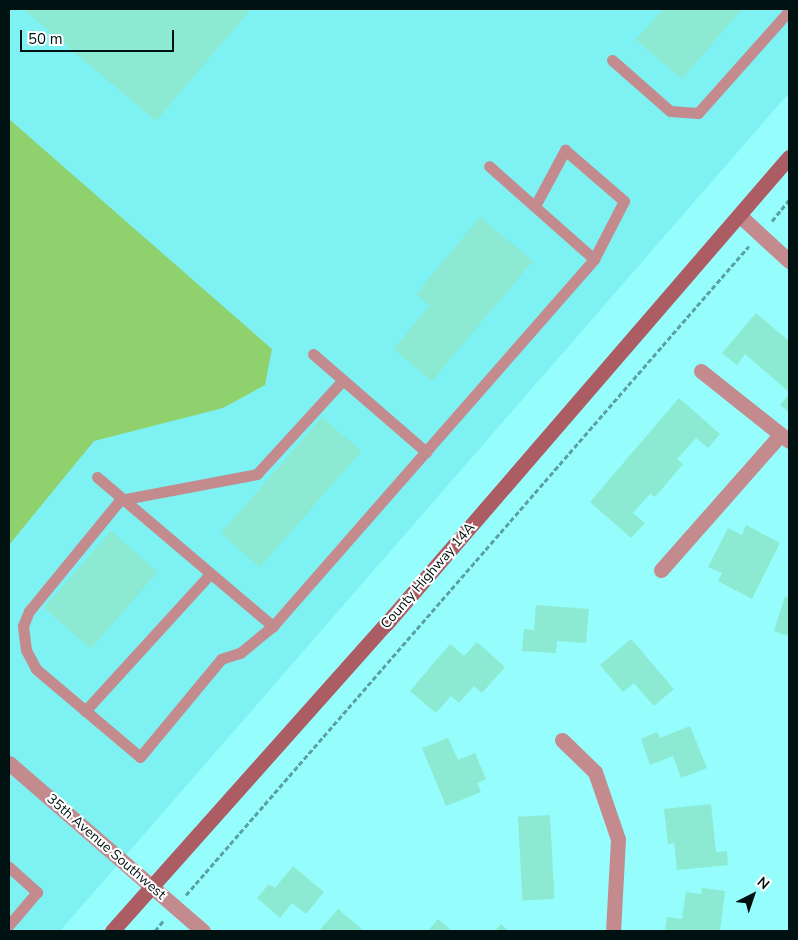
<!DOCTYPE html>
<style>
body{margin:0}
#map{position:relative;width:798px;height:940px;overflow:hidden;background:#96fdfd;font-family:"Nunito Sans",sans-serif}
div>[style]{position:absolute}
.built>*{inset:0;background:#7ef2f3}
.green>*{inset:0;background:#8fd26d}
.building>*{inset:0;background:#8ce9d2;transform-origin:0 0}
.path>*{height:3px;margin-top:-1.5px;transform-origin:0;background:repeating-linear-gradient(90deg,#5ca1a1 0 5px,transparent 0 7.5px)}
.lane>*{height:11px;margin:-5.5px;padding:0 5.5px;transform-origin:5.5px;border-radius:5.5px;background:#c38b8e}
.street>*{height:15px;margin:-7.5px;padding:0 7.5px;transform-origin:7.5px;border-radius:7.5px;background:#c38b8e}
.secondary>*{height:15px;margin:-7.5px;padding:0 7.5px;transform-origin:7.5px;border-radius:7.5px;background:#ac5d63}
span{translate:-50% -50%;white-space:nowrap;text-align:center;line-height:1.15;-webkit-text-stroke:4px #fff;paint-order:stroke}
.street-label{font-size:14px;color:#011}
.frame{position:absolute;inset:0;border:10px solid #011;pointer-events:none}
.north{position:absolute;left:728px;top:870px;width:50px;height:50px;-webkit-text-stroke:4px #fff;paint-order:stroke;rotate:41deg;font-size:14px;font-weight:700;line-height:20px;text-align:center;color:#011}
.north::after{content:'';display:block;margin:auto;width:18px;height:22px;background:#011;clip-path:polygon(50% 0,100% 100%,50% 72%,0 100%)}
.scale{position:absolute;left:20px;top:30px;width:154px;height:22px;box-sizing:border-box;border:2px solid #011;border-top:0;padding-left:6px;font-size:15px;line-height:18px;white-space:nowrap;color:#011;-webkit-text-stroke:4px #fff;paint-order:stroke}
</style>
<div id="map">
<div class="built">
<div style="clip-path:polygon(9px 9px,789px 9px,789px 93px,60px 931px,9px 931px)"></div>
</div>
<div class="green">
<div style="clip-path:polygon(9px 119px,272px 349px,265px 385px,223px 408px,94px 441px,9px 545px)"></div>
</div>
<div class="building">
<div style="clip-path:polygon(23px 9px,251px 9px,156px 121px)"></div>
<div style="clip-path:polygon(663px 9px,742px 9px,682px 79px,636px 40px)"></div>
<div style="clip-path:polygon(480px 217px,533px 261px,432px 381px,393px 349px,430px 306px,416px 294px)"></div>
<div style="clip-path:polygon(756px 313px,789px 341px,789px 392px,745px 354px,737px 365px,722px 353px)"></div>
<div style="clip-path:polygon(789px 394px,789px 412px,780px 405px)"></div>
<div style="clip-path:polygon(679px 398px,720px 434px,708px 448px,696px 438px,677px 459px,683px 464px,655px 497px,650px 494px,633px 513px,645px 523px,631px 538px,590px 502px)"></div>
<div style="left:322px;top:417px;width:52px;height:154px;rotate:41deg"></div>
<div style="clip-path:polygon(746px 525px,780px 543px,752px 599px,718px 581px,722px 573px,708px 567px,728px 528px,742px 535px)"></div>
<div style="left:111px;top:531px;width:62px;height:102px;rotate:41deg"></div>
<div style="clip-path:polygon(785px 596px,789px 598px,789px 636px,774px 631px)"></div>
<div style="clip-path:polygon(536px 605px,589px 609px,586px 643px,557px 641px,556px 653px,522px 651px,524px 629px,534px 630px)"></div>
<div style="clip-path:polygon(631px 639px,674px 689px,654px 706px,634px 683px,623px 692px,600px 665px)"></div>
<div style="clip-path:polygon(477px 642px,505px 667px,482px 693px,474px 686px,459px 703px,451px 696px,436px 713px,410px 691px,450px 644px,464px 656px)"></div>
<div style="clip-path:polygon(690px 726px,707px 768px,681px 778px,673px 756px,650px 765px,641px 739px,657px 732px,660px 738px)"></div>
<div style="clip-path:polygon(448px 738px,458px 760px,475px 753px,486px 779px,477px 783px,481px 792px,446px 806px,422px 748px)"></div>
<div style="clip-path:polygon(711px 804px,716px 852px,727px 851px,728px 865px,677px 870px,674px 843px,668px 844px,664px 809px)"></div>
<div style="left:550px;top:815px;width:84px;height:32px;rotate:87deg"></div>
<div style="clip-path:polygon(293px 866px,324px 892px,306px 914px,292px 903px,280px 918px,257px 898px,269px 884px,275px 888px)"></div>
<div style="clip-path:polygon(702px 888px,725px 891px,720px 931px,665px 931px,667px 917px,682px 919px,686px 892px,701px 894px)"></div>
<div style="clip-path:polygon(338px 909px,364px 931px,319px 931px)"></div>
<div style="clip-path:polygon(438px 919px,452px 931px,428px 931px)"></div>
<div style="clip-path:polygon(501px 924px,509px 931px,495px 931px)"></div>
</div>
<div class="path">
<div style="left:772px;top:221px;width:27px;rotate:-51deg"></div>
<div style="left:186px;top:895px;width:859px;rotate:-49.06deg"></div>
<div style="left:155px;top:931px;width:14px;rotate:-51deg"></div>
</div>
<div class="lane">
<div style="left:612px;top:60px;width:77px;rotate:41.3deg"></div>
<div style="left:670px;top:111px;width:28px;rotate:4deg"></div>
<div style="left:698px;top:113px;width:137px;rotate:-48.3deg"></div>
<div style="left:535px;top:206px;width:64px;rotate:-61.8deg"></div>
<div style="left:565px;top:150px;width:78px;rotate:40.8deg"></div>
<div style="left:624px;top:201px;width:65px;rotate:117.3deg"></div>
<div style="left:313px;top:354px;width:150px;rotate:40.9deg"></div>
<div style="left:343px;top:380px;width:127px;rotate:132.5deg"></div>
<div style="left:257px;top:474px;width:139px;rotate:169.3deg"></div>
<div style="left:120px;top:500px;width:144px;rotate:129.3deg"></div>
<div style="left:29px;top:611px;width:16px;rotate:112deg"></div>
<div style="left:23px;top:626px;width:24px;rotate:83deg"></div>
<div style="left:26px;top:650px;width:21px;rotate:62deg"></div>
<div style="left:36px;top:669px;width:136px;rotate:40.2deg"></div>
<div style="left:140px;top:757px;width:127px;rotate:-50.4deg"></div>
<div style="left:221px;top:659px;width:20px;rotate:-18deg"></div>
<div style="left:240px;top:653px;width:43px;rotate:-39.3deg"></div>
<div style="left:273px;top:626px;width:488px;rotate:-48.8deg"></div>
<div style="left:594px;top:259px;width:140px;rotate:-138.5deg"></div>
<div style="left:97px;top:477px;width:231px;rotate:40.3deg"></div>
<div style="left:85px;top:711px;width:185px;rotate:-47.6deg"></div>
<div style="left:9px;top:867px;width:38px;rotate:42deg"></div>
<div style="left:37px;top:892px;width:43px;rotate:130.3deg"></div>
</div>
<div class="street">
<div style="left:739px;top:215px;width:68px;rotate:42.6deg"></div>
<div style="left:701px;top:371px;width:112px;rotate:38.5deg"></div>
<div style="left:661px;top:570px;width:180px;rotate:-48.6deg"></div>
<div style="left:562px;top:740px;width:46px;rotate:44.1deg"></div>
<div style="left:595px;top:772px;width:71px;rotate:71.1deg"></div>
<div style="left:618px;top:839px;width:92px;rotate:93.1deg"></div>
<div style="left:9px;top:763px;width:257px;rotate:40.9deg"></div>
</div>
<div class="secondary">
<div style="left:112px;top:931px;width:411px;rotate:-48.3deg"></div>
<div style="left:386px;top:624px;width:617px;rotate:-49.21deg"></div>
</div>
<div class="street-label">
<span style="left:428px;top:576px;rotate:-49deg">County Highway 14A</span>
<span style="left:106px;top:847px;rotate:41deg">35th Avenue Southwest</span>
</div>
<div class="frame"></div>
<div class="north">N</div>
<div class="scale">50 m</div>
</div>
